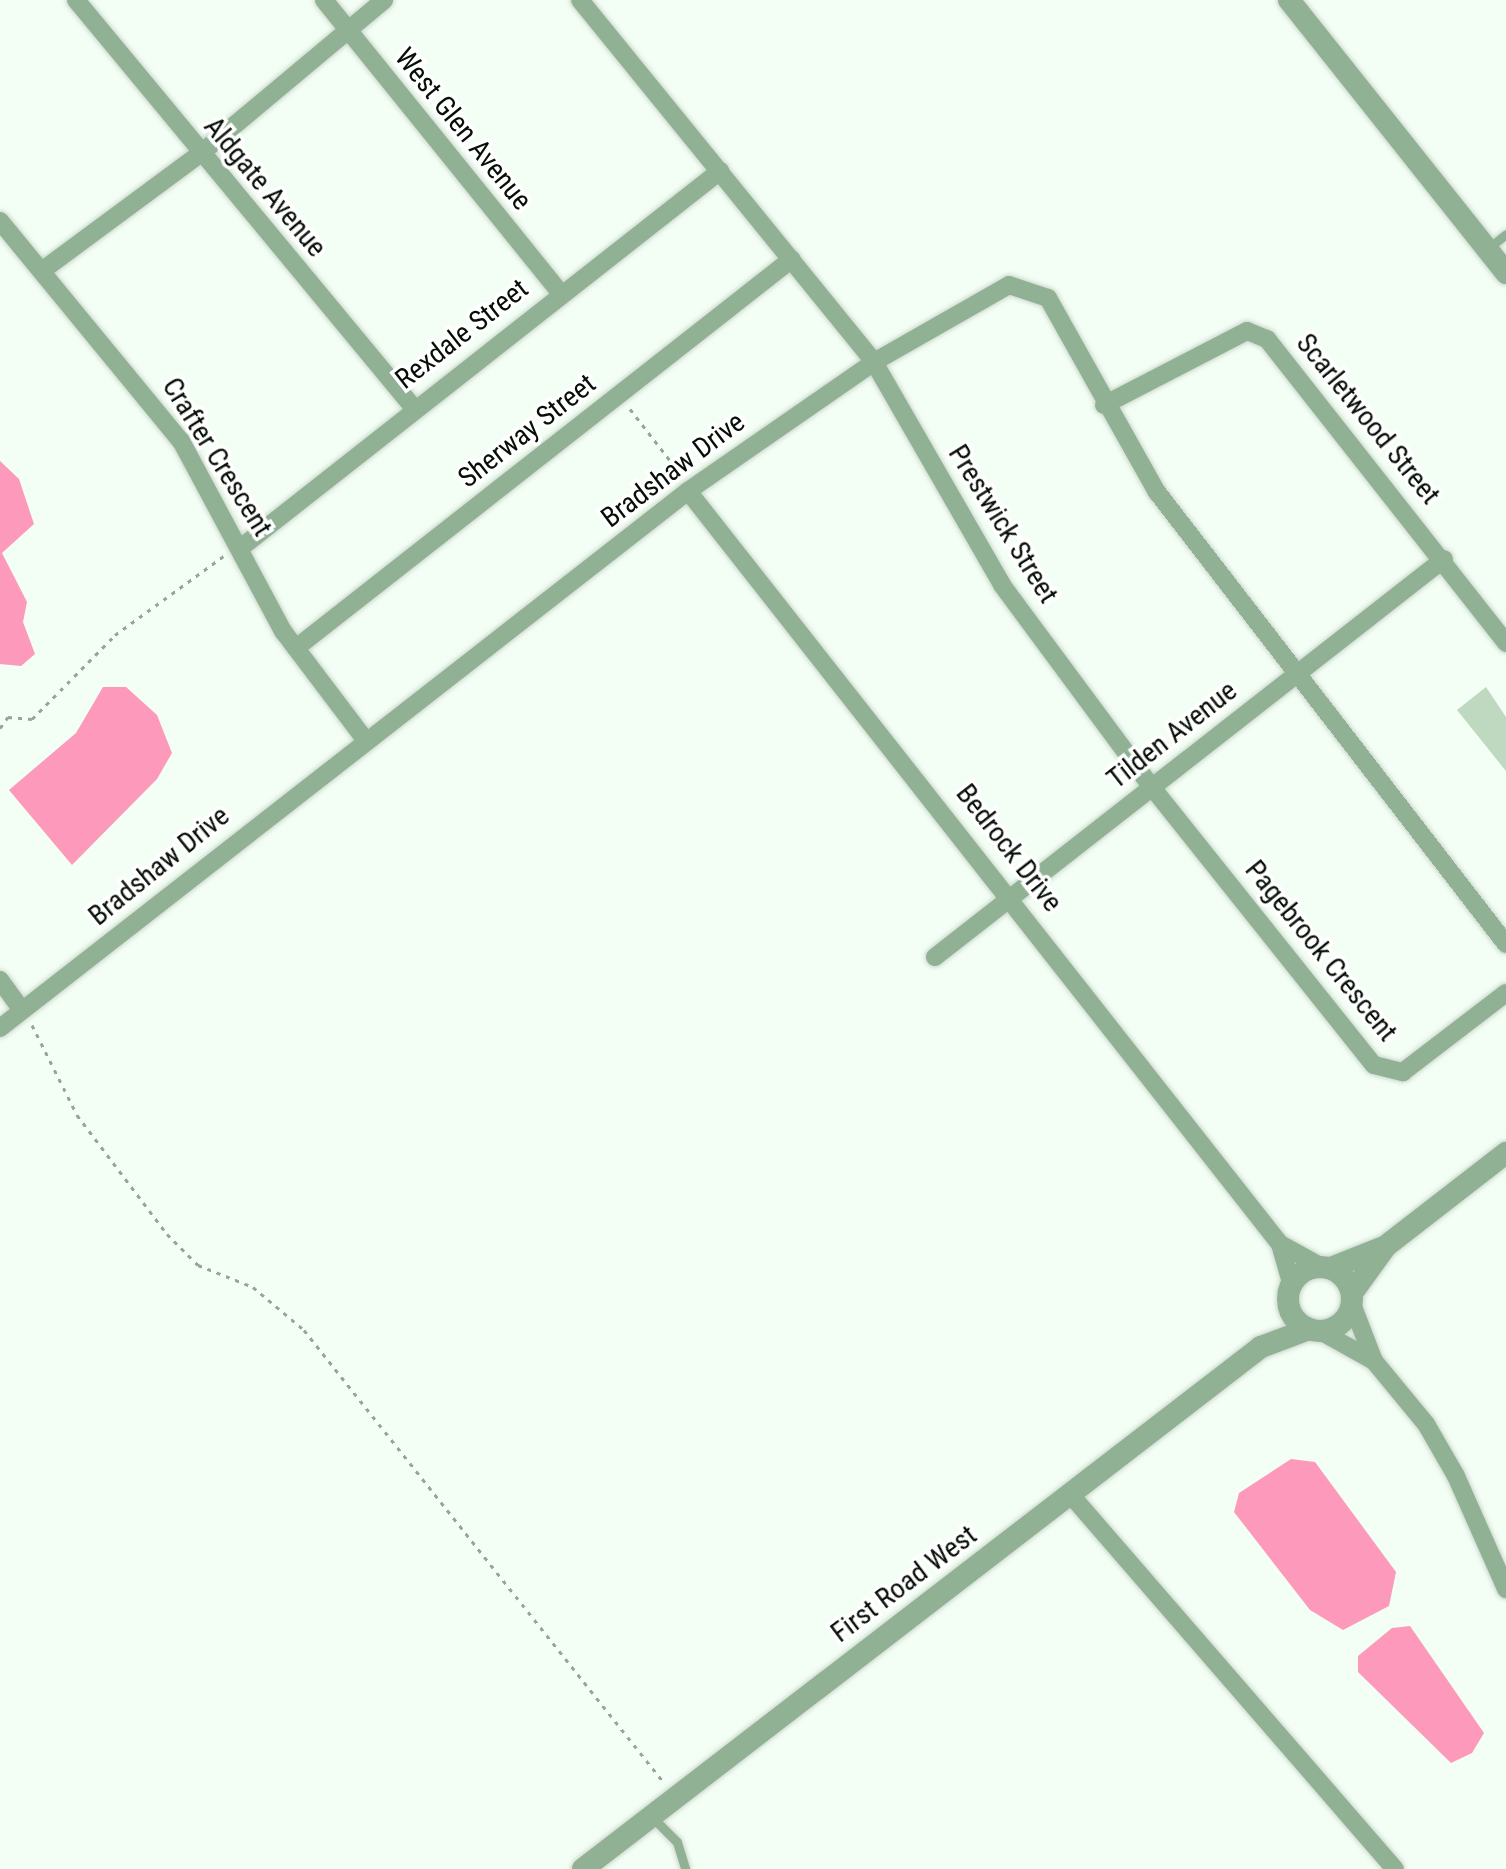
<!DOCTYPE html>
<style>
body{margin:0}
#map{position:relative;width:1506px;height:1869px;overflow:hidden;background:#f3fef4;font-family:"Roboto Condensed",sans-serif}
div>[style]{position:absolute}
.water>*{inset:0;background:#fd9abc}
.building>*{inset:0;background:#bed9c0}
.path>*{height:3px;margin-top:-1.5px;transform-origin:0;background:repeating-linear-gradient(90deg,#99a39a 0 4px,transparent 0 10px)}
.roads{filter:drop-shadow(0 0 2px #cdd8ce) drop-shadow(0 0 2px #cdd8ce)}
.service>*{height:9px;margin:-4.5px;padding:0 4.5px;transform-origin:4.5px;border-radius:4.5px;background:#90b193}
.minor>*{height:18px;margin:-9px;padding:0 9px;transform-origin:9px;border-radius:9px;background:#90b193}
.tertiary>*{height:22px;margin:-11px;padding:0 11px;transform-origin:11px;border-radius:11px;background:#90b193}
.tertiary>.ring{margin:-11px;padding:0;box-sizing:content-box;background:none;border:22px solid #90b193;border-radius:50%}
span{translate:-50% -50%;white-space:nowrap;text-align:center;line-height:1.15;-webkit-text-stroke:7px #fff;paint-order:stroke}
.street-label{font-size:28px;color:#060e07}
</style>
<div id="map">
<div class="water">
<div style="clip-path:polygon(0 461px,19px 479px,34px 524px,2px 553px,27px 602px,23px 622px,35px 654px,21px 666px,0 664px)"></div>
<div style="clip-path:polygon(103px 687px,126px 687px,157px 715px,172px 753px,157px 779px,72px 865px,9px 790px,76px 733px)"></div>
<div style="clip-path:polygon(1291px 1459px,1315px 1462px,1396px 1572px,1389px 1606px,1343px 1630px,1310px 1610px,1234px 1512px,1239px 1493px)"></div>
<div style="clip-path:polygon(1410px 1626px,1484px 1733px,1472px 1753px,1451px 1763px,1358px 1672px,1358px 1656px,1392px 1628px)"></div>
</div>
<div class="building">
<div style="clip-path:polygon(1486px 687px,1506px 717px,1506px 771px,1457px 710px)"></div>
</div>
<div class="path">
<div style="left:630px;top:409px;width:80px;rotate:52.1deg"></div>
<div style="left:0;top:728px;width:14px;rotate:-54deg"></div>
<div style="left:8px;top:717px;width:24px;rotate:5deg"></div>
<div style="left:32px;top:719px;width:118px;rotate:-45.3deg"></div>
<div style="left:115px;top:635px;width:136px;rotate:-36deg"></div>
<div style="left:32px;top:1025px;width:101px;rotate:63.4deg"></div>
<div style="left:77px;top:1115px;width:149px;rotate:52.9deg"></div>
<div style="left:167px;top:1234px;width:44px;rotate:45deg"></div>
<div style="left:198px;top:1265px;width:59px;rotate:21.8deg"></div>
<div style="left:253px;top:1287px;width:67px;rotate:40.1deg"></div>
<div style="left:304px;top:1330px;width:580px;rotate:51.51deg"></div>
</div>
<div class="roads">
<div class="service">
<div style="left:1487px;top:249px;width:24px;rotate:-38deg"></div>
<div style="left:653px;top:1818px;width:34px;rotate:45deg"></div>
<div style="left:677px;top:1842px;width:28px;rotate:73deg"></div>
</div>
<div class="minor">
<div style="left:76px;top:0;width:528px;rotate:50.37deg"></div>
<div style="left:324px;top:0;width:375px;rotate:51.1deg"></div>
<div style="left:580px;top:0;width:466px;rotate:50.9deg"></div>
<div style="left:874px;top:362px;width:257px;rotate:60.1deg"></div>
<div style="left:1002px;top:585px;width:250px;rotate:53.5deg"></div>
<div style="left:1151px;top:786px;width:357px;rotate:51.4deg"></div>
<div style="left:1374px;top:1065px;width:30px;rotate:14deg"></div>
<div style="left:1403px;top:1072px;width:130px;rotate:-37.5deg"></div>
<div style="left:0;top:221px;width:285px;rotate:50.6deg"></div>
<div style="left:181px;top:441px;width:216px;rotate:61.8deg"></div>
<div style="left:283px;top:631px;width:134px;rotate:52.9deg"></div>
<div style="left:43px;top:270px;width:195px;rotate:-36.5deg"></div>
<div style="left:200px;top:154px;width:240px;rotate:-39.9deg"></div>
<div style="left:1104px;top:405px;width:161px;rotate:-27.4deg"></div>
<div style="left:1247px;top:331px;width:22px;rotate:22deg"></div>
<div style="left:1267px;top:339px;width:387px;rotate:51.8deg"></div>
<div style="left:688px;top:491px;width:958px;rotate:51.83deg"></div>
<div style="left:1280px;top:1244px;width:40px;rotate:74deg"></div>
<div style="left:243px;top:546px;width:607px;rotate:-38.17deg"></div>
<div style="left:296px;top:648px;width:630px;rotate:-38.11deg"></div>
<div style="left:935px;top:957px;width:646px;rotate:-38.02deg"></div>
<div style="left:0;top:980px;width:37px;rotate:54deg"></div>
<div style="left:0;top:1028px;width:873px;rotate:-37.97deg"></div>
<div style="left:688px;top:491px;width:226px;rotate:-34.7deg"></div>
<div style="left:874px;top:362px;width:155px;rotate:-29.7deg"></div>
<div style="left:1009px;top:285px;width:41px;rotate:18.4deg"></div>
<div style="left:1048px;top:298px;width:223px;rotate:60.7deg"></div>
<div style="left:1157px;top:492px;width:571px;rotate:52.33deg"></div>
<div style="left:1280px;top:1244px;width:46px;rotate:28.8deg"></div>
<div style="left:1352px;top:1304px;width:61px;rotate:68.9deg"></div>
<div style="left:1374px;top:1361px;width:82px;rotate:50.5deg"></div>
<div style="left:1426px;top:1424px;width:60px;rotate:60deg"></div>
<div style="left:1456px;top:1476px;width:124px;rotate:66.1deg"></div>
<div style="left:1320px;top:1331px;width:62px;rotate:29.1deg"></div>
<div style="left:1070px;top:1494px;width:496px;rotate:49.1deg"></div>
</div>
<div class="tertiary">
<div style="left:1289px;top:0;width:349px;rotate:51.5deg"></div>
<div class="ring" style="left:1288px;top:1267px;width:42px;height:42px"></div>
<div style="left:1331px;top:1268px;width:59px;rotate:-21.8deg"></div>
<div style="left:1386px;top:1246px;width:152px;rotate:-37.8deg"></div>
<div style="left:1352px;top:1293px;width:58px;rotate:-54.1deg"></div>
<div style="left:583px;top:1869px;width:856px;rotate:-37.59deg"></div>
<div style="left:1261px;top:1347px;width:51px;rotate:-20.6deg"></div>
</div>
</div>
<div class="street-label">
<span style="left:463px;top:129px;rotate:51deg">West Glen Avenue</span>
<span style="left:265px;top:187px;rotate:50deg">Aldgate Avenue</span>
<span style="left:462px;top:334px;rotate:-38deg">Rexdale Street</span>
<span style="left:1368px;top:419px;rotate:51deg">Scarletwood Street</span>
<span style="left:527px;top:431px;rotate:-38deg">Sherway Street</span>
<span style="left:217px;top:457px;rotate:58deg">Crafter Crescent</span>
<span style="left:673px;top:470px;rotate:-37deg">Bradshaw Drive</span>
<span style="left:1003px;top:524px;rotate:58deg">Prestwick Street</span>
<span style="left:1172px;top:735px;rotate:-38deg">Tilden Avenue</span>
<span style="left:1009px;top:848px;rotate:52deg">Bedrock Drive</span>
<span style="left:159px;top:866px;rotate:-39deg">Bradshaw Drive</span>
<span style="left:1321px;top:951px;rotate:51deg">Pagebrook Crescent</span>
<span style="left:904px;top:1584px;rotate:-37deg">First Road West</span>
</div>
</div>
